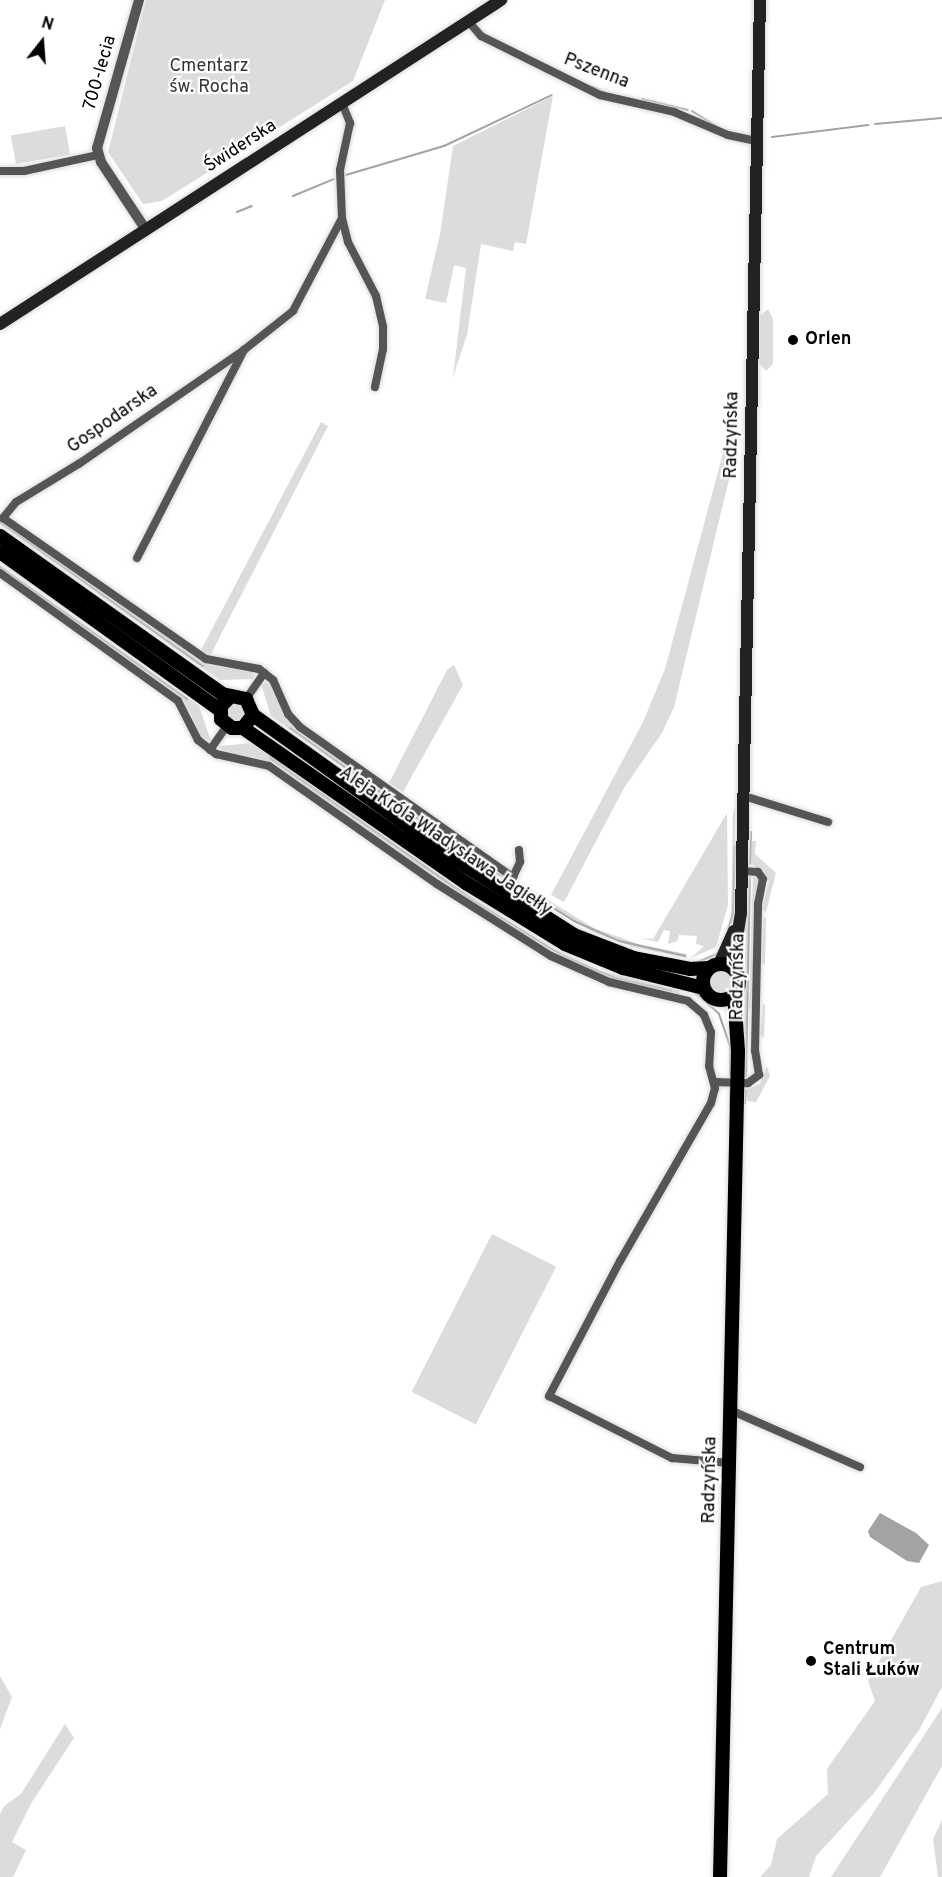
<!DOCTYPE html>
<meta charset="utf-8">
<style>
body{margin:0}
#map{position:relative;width:942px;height:1877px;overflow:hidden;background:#fff;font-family:Overpass,sans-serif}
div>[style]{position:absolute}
.green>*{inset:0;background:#dcdcdc;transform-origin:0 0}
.round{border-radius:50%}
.water>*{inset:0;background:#a3a3a3}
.stream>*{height:2px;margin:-1px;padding:0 1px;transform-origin:1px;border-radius:1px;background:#a3a3a3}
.roads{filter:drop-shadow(0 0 2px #dbdbdb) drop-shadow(0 0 2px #dbdbdb)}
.minor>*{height:8px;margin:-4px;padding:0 4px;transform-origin:4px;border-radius:4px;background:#555}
.tertiary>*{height:10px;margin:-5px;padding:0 5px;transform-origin:5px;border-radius:5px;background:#555}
.secondary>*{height:12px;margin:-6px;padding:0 6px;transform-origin:6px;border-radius:6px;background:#222}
.primary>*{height:14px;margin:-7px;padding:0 7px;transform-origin:7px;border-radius:7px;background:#000}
.primary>.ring{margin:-7px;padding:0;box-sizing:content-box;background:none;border:14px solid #000;border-radius:50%}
.dots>*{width:16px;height:16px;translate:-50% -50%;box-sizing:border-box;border:3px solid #fff;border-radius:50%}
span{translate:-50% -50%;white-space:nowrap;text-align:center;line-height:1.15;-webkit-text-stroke:4.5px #fff;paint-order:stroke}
.park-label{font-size:18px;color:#333}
.street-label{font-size:18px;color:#000}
.poi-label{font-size:18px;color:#000;font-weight:700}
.left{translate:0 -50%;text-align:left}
.north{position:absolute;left:12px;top:12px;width:60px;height:60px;-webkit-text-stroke:4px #fff;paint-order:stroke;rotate:17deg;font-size:16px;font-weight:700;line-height:24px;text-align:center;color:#000}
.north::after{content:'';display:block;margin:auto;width:21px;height:27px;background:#000;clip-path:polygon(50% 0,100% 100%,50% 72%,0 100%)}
</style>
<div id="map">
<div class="green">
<div style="clip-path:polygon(146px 0,385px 0,353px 81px,162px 201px,143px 204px,108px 152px)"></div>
<div style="clip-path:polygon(553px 96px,526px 244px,515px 242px,513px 251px,481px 244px,467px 335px,453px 377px,466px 268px,454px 265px,446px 303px,425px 299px,440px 234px,453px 146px)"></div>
<div style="left:65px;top:126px;width:29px;height:55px;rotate:80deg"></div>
<div style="clip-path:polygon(768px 309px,773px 319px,773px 364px,766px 371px,759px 363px,760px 316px)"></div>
<div style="clip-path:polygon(733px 416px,733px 463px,674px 707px,662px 733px,624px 788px,564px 902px,551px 895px,643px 722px,665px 669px)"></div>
<div style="clip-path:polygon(321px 422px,328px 426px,210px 656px,201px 650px)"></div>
<div style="clip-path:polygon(0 519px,201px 661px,253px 672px,254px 679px,220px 680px,0 524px)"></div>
<div style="clip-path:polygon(0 565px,199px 706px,211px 741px,200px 737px,191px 714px,175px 695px,0 570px)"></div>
<div style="clip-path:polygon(454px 665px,463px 685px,403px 792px,389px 783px,447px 670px)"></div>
<div style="clip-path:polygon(268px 682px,299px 731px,471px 853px,594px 928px,638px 944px,687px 954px,686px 958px,633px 947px,593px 932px,479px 864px,271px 716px,261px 684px)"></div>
<div class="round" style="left:228px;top:704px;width:16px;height:16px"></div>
<div style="clip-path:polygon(266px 731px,555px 929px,682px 975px,646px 968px,568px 940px,447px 863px)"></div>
<div style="clip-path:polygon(253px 743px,447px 881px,552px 948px,601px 971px,680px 991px,679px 995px,614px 981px,560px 957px,440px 882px,271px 763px,254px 757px,228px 756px,218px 746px)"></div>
<div style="clip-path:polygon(735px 807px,735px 920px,731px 925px,733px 813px)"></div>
<div style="clip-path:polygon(727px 813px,728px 905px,716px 947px,691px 958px,704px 946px,696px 944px,697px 936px,679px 935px,677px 941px,668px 944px,670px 931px,664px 930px,658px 942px,639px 938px,653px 939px)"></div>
<div style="clip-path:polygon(752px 841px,756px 841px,755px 854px,776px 873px,766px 912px,762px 909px,769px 882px,764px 872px,750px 863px)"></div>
<div style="clip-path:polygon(753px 875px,759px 882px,754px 915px,753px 1006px,749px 1010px)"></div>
<div style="clip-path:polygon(748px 909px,746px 1049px,744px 1052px,740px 998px,745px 981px,739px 956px)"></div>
<div style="clip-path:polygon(764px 917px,766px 918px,765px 965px,761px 963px)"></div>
<div class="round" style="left:709px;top:969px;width:24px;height:24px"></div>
<div style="clip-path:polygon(763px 1004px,765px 1005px,764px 1038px,760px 1035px)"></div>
<div style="clip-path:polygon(767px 1066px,770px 1076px,756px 1102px,747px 1101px,747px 1089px,760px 1084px)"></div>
<div style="left:492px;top:1234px;width:72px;height:177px;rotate:27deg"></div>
<div style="clip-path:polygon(942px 1581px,942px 1687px,919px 1730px,874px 1793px,816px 1856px,809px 1877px,760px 1877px,771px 1865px,777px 1839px,828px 1794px,827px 1769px,875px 1701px,868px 1681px,921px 1587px)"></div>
<div style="clip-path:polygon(0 1676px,12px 1697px,0 1729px)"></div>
<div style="clip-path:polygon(942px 1708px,942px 1766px,880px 1877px,831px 1877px)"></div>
<div style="clip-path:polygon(65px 1724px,74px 1738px,32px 1802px,12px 1842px,26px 1850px,13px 1877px,0 1877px,0 1814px,4px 1806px,21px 1794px)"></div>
<div style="clip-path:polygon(942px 1820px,942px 1877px,938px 1877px,933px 1839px)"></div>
</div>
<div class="water">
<div style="clip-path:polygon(880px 1513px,916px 1533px,929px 1545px,919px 1563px,907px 1561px,870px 1537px,868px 1531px)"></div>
</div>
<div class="stream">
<div style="left:593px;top:87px;width:12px;rotate:24deg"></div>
<div style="left:642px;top:99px;width:47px;rotate:13.4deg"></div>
<div style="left:692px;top:111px;width:28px;rotate:32deg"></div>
<div style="left:875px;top:124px;width:67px;rotate:-5.1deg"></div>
<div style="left:772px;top:137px;width:97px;rotate:-7.1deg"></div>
<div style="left:346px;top:175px;width:102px;rotate:-16.5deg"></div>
<div style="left:444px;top:146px;width:119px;rotate:-25.3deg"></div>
<div style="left:293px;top:196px;width:44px;rotate:-22.5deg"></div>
<div style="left:237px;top:212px;width:16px;rotate:-22deg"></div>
<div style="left:0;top:522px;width:249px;rotate:35.4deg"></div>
<div style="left:0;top:567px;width:229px;rotate:35.2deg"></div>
<div style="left:290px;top:728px;width:229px;rotate:35.4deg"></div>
<div style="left:477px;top:861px;width:114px;rotate:31.7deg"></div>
<div style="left:574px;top:921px;width:49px;rotate:24deg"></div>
<div style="left:619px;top:941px;width:68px;rotate:12.8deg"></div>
<div style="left:270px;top:758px;width:256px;rotate:35deg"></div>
<div style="left:480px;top:905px;width:100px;rotate:31.5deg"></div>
<div style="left:565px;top:957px;width:54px;rotate:22.8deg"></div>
<div style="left:615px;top:978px;width:58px;rotate:12.8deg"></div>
<div style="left:750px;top:864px;width:32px;rotate:-88deg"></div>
<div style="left:728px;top:930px;width:18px;rotate:-74deg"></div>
<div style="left:733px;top:913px;width:67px;rotate:-88.3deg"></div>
<div style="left:698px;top:962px;width:21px;rotate:-23deg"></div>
<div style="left:693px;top:991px;width:35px;rotate:41deg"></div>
<div style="left:719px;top:1014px;width:34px;rotate:71deg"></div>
<div style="left:730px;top:1046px;width:31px;rotate:90deg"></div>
<div style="left:746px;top:1078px;width:201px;rotate:-88.9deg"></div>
<div style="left:730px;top:1091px;width:15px;rotate:90deg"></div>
<div style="left:745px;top:1103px;width:13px;rotate:-86deg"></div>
</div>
<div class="roads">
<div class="minor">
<div style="left:468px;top:21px;width:20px;rotate:49deg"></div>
<div style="left:481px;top:36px;width:133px;rotate:26.4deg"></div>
<div style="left:600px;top:95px;width:76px;rotate:12.9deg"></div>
<div style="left:674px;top:112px;width:59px;rotate:23.1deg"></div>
<div style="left:728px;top:135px;width:30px;rotate:12deg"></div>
<div style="left:342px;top:103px;width:22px;rotate:68deg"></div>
<div style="left:350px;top:123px;width:48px;rotate:102deg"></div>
<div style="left:340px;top:170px;width:48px;rotate:87.6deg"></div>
<div style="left:342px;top:218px;width:25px;rotate:76deg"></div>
<div style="left:348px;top:242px;width:61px;rotate:62.6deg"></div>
<div style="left:376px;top:296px;width:32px;rotate:77deg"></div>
<div style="left:383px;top:327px;width:22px;rotate:90deg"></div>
<div style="left:383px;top:349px;width:39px;rotate:102deg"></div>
<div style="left:0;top:171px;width:24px"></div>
<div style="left:24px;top:171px;width:76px;rotate:-12.2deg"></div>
<div style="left:342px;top:218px;width:105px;rotate:117.8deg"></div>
<div style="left:293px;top:311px;width:63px;rotate:141.5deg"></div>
<div style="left:244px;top:350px;width:199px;rotate:145.4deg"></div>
<div style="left:80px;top:463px;width:75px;rotate:148.6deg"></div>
<div style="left:16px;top:502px;width:21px;rotate:129deg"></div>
<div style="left:3px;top:518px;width:247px;rotate:34.8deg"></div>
<div style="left:206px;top:659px;width:54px;rotate:10.7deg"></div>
<div style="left:259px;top:669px;width:18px;rotate:38deg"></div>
<div style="left:273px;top:680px;width:37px;rotate:66deg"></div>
<div style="left:288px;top:714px;width:18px;rotate:47deg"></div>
<div style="left:300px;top:727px;width:261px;rotate:35.2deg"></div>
<div style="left:513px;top:877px;width:17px;rotate:-65deg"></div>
<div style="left:520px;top:862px;width:12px;rotate:-95deg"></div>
<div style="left:137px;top:558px;width:234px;rotate:-62.8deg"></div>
<div style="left:0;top:573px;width:219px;rotate:35.7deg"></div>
<div style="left:178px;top:701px;width:44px;rotate:62.9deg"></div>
<div style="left:198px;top:740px;width:23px;rotate:38deg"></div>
<div style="left:216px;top:754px;width:54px;rotate:12.8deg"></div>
<div style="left:269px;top:766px;width:205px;rotate:35.1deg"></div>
<div style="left:437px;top:884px;width:135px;rotate:32.3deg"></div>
<div style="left:551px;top:956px;width:64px;rotate:24.1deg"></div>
<div style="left:609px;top:982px;width:81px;rotate:13.5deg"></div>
<div style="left:688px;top:1001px;width:21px;rotate:41deg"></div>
<div style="left:704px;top:1015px;width:18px;rotate:68deg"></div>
<div style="left:711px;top:1032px;width:34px;rotate:93deg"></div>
<div style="left:709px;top:1066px;width:23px;rotate:75deg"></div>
<div style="left:715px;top:1088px;width:16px;rotate:105deg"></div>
<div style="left:711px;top:1103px;width:182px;rotate:119.9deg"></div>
<div style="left:620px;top:1261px;width:153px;rotate:117.7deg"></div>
<div style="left:549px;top:1396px;width:138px;rotate:26.8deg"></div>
<div style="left:672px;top:1458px;width:58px;rotate:4.9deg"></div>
<div style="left:246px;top:699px;width:32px;rotate:-55deg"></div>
<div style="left:210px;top:750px;width:29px;rotate:-55deg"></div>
<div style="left:744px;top:796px;width:88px;rotate:17.2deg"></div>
<div style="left:715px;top:1082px;width:33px;rotate:2deg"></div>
<div style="left:748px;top:1083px;width:14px;rotate:-36deg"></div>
<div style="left:759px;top:1075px;width:24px;rotate:-99deg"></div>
<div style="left:755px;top:1051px;width:147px;rotate:-88.8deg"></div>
<div style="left:758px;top:904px;width:25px;rotate:-79deg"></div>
<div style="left:763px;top:879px;width:9px;rotate:-126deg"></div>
<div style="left:758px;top:872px;width:16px;rotate:-176deg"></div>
<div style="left:730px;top:1410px;width:142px;rotate:23.7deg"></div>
</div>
<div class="tertiary">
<div style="left:139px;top:0;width:154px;rotate:105.8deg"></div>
<div style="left:97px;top:148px;width:15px;rotate:74deg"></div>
<div style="left:101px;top:162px;width:82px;rotate:56.5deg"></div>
</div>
<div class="secondary">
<div style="left:0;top:324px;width:597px;rotate:-32.89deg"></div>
<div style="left:719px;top:964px;width:36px;rotate:-66deg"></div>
<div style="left:732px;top:969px;width:57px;rotate:-80.9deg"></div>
<div style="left:741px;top:913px;width:913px;rotate:-88.81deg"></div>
</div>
<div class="primary">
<div style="left:0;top:536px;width:272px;rotate:35.4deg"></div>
<div style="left:222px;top:694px;width:25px;rotate:12deg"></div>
<div style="left:246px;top:699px;width:17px;rotate:66deg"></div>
<div style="left:253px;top:715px;width:16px;rotate:128deg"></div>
<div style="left:243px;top:728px;width:11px;rotate:180deg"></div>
<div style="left:232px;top:728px;width:14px;rotate:-141deg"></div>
<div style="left:221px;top:719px;width:13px;rotate:-90deg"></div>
<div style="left:221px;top:706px;width:13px;rotate:-45deg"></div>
<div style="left:0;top:552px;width:271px;rotate:35.7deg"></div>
<div style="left:253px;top:715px;width:239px;rotate:35.6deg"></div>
<div style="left:447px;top:854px;width:151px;rotate:32.5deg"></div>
<div style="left:574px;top:935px;width:64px;rotate:21deg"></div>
<div style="left:634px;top:958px;width:57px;rotate:11.1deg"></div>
<div style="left:690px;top:969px;width:19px;rotate:-3deg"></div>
<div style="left:243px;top:728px;width:272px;rotate:34.8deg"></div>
<div style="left:466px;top:883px;width:116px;rotate:31.6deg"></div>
<div style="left:565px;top:944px;width:63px;rotate:22.5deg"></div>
<div style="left:623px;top:968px;width:83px;rotate:13.9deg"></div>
<div class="ring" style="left:703px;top:964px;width:22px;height:22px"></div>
<div style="left:720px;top:1877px;width:826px;rotate:-88.75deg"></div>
<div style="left:738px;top:1051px;width:57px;rotate:-94deg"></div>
</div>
</div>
<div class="dots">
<div style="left:793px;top:340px;background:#000"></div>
<div style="left:811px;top:1661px;background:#000"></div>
</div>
<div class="park-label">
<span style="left:209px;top:78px">Cmentarz<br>św. Rocha</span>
</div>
<div class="street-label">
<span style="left:596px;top:72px;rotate:21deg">Pszenna</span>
<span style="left:101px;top:73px;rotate:-74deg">700-lecia</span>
<span style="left:241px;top:147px;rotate:-33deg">Świderska</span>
<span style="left:113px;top:420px;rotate:-35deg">Gospodarska</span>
<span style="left:733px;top:435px;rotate:-89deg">Radzyńska</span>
<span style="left:445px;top:842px;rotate:34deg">Aleja Króla Władysława Jagiełły</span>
<span style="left:739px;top:977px;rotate:-89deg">Radzyńska</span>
<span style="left:711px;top:1480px;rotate:-89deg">Radzyńska</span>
</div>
<div class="poi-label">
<span class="left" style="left:805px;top:340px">Orlen</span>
<span class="left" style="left:823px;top:1661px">Centrum<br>Stali Łuków</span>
</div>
<div class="north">N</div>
</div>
